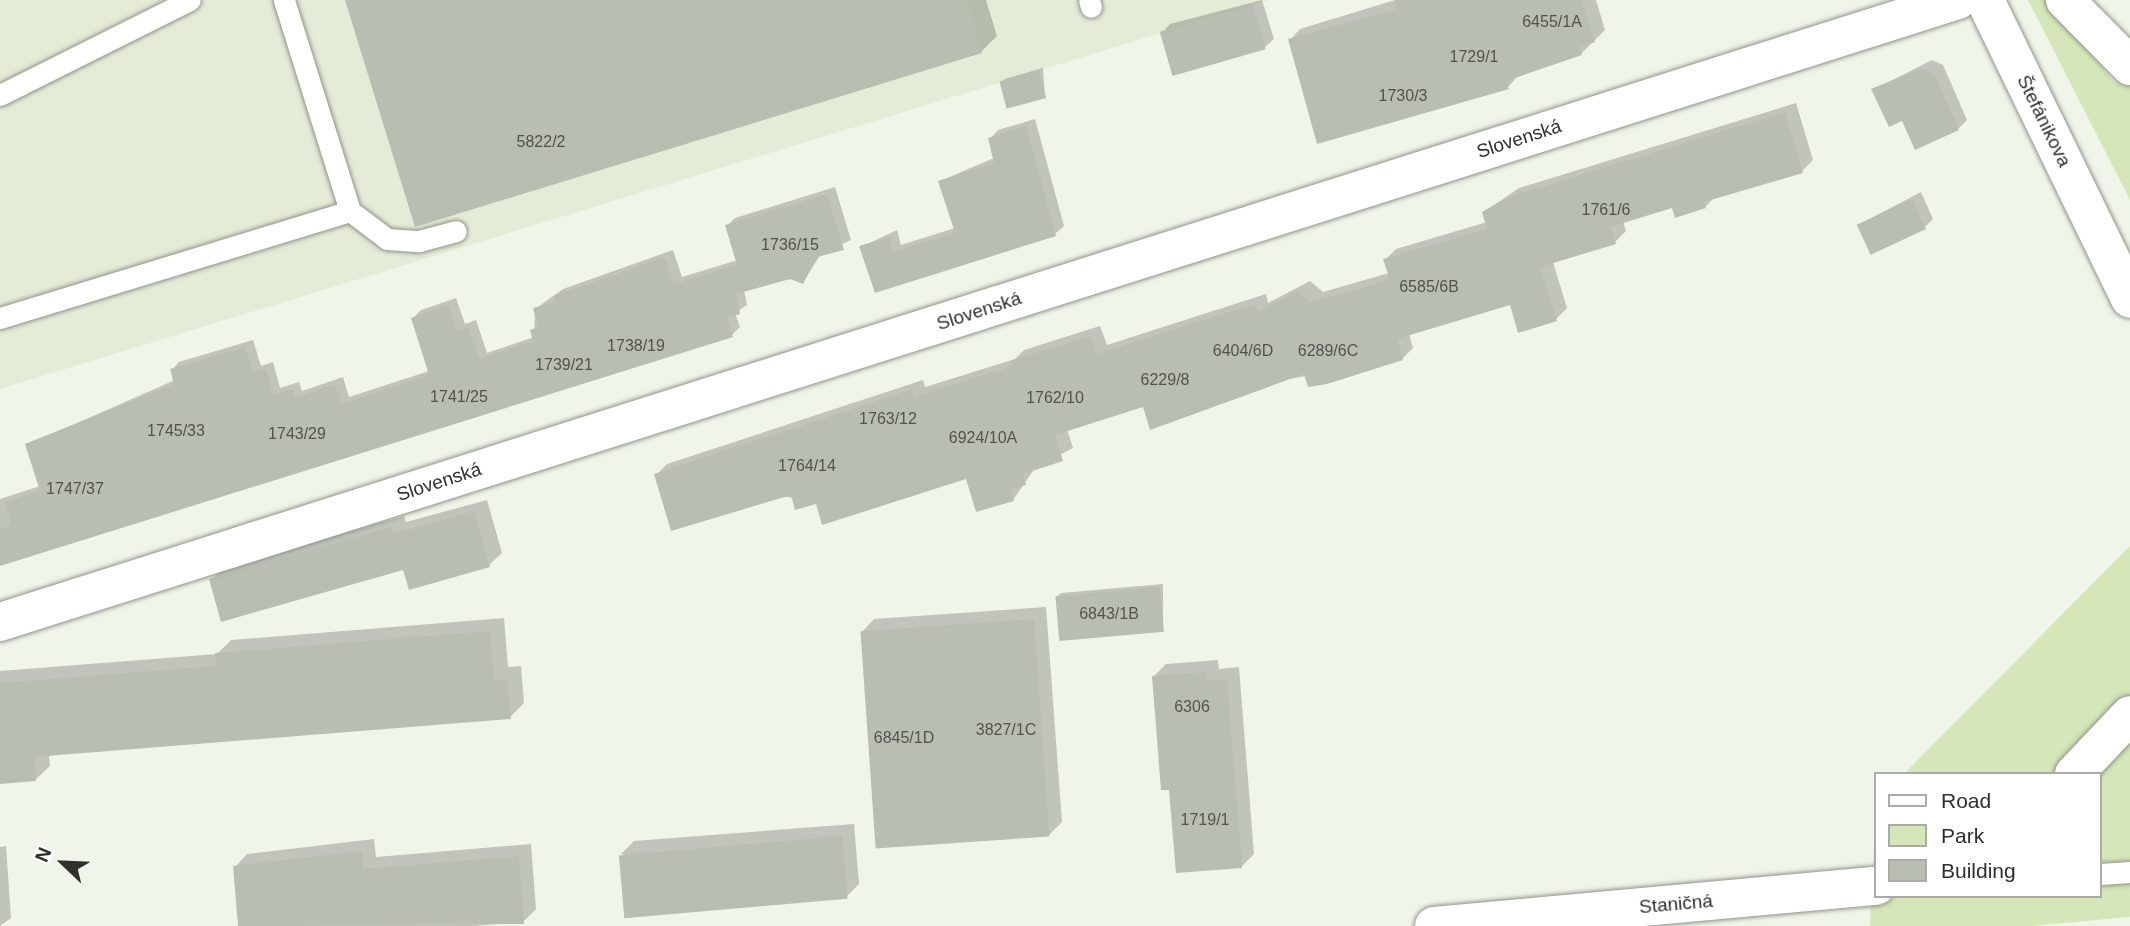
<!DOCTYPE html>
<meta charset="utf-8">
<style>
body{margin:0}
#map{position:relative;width:2130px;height:926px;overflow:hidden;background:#f0f5e9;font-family:Helvetica,sans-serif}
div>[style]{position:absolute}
.built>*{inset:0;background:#e4ecd8}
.green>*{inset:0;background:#d5e6b8}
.shadow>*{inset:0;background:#0003}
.building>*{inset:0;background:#b9beb2;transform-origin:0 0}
.roads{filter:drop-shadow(0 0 2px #909489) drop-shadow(0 0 2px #909489)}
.service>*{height:21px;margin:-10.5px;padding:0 10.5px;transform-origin:10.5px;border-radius:10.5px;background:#fff}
.minor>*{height:38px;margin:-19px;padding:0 19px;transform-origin:19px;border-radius:19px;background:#fff}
.primary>*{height:38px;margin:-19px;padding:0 19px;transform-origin:19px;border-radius:19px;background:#fff}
span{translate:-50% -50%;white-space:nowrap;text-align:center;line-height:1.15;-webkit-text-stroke:7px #fff;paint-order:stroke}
.number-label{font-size:16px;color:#51544d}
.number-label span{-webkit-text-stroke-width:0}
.street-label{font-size:19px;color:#2e302b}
.legend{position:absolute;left:1874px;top:772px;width:228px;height:126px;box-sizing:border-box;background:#fff;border:2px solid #abacaa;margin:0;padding:9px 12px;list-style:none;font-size:21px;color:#2e302b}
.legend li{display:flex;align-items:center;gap:14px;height:35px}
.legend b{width:35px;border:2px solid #abacaa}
.north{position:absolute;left:28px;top:828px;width:70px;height:70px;-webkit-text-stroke:5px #fff;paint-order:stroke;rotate:293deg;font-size:19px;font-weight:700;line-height:28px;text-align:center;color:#2e302b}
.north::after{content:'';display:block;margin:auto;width:24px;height:32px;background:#2e302b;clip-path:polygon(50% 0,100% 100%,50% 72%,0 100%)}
</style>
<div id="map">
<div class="built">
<div style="clip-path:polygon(0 0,1269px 0,0 389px)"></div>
</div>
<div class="green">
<div style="clip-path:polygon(2028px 0,2048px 0,2113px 81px,2130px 83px,2130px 200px)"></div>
<div style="clip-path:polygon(2130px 546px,2130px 917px,2028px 926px,1870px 926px,1876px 802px,1876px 896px,2100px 896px,2100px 774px,1904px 774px)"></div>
</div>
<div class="shadow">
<div style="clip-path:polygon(347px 0,986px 0,997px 36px,981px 52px)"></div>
<div style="clip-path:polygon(1262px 0,1274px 39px,1265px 47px,1162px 33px,1170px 24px)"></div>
<div style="clip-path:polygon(1395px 0,1596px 0,1605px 30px,1581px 54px,1518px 76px,1508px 87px,1290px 40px,1300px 29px)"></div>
<div style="clip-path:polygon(1932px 60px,1943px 65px,1967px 120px,1958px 129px,1903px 119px,1873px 90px)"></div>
<div style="clip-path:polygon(1043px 68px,1045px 96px,1001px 83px,1005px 79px)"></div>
<div style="clip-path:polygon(1796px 103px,1813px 160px,1802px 171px,1716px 196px,1705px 207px,1673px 206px,1623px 221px,1626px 231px,1615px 242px,1553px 262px,1567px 308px,1556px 319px,1511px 303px,1409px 334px,1413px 348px,1402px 359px,1144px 405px,1067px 429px,1073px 448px,1035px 468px,1013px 500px,967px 477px,817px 502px,656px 475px,667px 464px,923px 380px,925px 387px,1015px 359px,1024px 350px,1100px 326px,1107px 345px,1266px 294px,1268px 303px,1310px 281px,1323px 292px,1389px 273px,1385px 260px,1396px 249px,1487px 222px,1484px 212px,1519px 188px)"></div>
<div style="clip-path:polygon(1035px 119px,1064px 226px,1055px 234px,876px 291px,861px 247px,897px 230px,901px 245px,955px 228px,940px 181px,994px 158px,990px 139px,998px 130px)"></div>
<div style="clip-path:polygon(835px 187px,851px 240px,821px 254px,803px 282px,790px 277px,744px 290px,747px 305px,735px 313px,740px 327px,732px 335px,0 564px,0 499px,40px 486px,27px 445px,175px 380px,172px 370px,179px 362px,253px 340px,261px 366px,273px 362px,280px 388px,299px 382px,302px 391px,343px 377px,349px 397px,429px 371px,413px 318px,421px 310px,456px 298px,465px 324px,476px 320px,487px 353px,534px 337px,535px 309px,563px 289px,673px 250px,682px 277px,738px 260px,727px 226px,735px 218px)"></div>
<div style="clip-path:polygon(1921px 192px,1933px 219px,1925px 227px,1858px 225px)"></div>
<div style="clip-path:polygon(487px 500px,502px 553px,489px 565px,211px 580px,224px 567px,404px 516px,406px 522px)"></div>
<div style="clip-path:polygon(1163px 584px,1163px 631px,1057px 597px,1061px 593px)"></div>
<div style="clip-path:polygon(1046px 607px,1062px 822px,1049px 835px,862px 632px,874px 619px)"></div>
<div style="clip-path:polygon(504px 618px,508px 667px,521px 666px,524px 703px,510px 717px,49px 754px,50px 766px,35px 780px,0 783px,0 671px,217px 654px,231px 640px)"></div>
<div style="clip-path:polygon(1218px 660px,1219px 669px,1239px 667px,1254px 854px,1241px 867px,1171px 788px,1153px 677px,1166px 664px)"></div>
<div style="clip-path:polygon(854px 824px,859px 884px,846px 897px,621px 854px,634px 841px)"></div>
<div style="clip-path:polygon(374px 839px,376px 857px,531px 844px,536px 909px,523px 922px,475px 926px,239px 926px,235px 867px,247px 854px)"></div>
<div style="clip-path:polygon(6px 846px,11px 918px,0 926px,0 847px)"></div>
</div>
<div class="building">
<div style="clip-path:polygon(345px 0,966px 0,982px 53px,415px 227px)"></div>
<div style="clip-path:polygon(1395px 0,1582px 0,1595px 42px,1580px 47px,1582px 55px,1506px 81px,1509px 89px,1317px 144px,1288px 39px,1397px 9px)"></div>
<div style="left:1253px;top:5px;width:46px;height:97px;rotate:74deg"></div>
<div style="clip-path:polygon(1922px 68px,1934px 73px,1959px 130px,1915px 150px,1902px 121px,1889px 127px,1871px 89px)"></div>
<div style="left:1039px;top:71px;width:28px;height:41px;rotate:75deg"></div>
<div style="clip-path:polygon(1785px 112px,1803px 173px,1704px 202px,1706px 208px,1675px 218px,1672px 208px,1610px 227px,1616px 244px,1540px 267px,1557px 321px,1518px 333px,1510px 305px,1397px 339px,1403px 360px,1327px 384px,1308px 387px,1304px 374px,1150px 430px,1143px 407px,1055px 435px,1063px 461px,1023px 474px,1026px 485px,1011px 489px,1014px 501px,976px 512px,966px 479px,822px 525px,816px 504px,795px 510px,791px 495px,671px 531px,654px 474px,912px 389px,914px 397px,1013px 366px,1012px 360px,1090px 336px,1096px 354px,1255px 304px,1258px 312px,1298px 291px,1311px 302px,1390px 280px,1383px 259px,1487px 229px,1482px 212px,1506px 198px)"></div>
<div style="clip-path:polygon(1026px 126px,1056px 236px,875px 293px,859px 246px,889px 237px,892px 252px,955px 233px,938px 181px,994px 163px,988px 138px)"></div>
<div style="clip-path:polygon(827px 194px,844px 250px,817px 257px,803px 284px,790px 279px,736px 294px,740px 314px,727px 318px,733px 337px,0 566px,0 530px,12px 525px,5px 502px,40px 491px,25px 444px,174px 384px,170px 369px,245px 347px,253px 372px,266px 369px,273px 395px,292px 389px,295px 398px,335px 384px,342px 404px,429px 375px,411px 318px,448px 305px,457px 331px,468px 327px,479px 359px,533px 341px,530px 330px,538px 327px,533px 308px,555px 302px,553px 296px,665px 257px,674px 284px,737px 265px,725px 225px)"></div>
<div style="left:1912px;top:199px;width:33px;height:61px;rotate:65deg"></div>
<div style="clip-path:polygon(474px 511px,490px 567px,409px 590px,403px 570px,221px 622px,209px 579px,391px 527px,393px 534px)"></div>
<div style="left:1160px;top:587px;width:45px;height:105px;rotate:85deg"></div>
<div style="left:1034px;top:619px;width:218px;height:174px;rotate:86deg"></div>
<div style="clip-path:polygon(490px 631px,494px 680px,507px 679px,511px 719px,34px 757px,36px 781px,0 784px,0 683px,216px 666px,215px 653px)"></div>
<div style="clip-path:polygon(1206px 672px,1207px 681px,1227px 679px,1242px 868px,1176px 873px,1169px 790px,1161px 790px,1152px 676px)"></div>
<div style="left:842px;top:836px;width:63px;height:224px;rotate:85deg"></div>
<div style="clip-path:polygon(362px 851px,363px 869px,519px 856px,524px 924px,238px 926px,233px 866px)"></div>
</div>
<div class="roads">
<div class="service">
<div style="left:1089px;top:0;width:7px;rotate:74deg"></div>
<div style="left:0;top:95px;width:212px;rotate:-26.6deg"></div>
<div style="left:350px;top:211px;width:46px;rotate:37.1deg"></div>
<div style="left:387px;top:239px;width:32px;rotate:4deg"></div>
<div style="left:419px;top:241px;width:38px;rotate:-15deg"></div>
<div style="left:0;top:318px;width:366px;rotate:-17deg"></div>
<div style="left:350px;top:211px;width:221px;rotate:-107.4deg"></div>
<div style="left:2100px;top:874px;width:30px;rotate:-4deg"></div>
</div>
<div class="minor">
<div style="left:2065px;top:0;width:93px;rotate:45.4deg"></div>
<div style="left:0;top:622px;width:2054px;rotate:-17.62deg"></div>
<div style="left:2074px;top:774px;width:81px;rotate:-46.5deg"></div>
<div style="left:1434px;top:926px;width:444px;rotate:-5.2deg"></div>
</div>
<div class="primary">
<div style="left:1985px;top:0;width:332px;rotate:64.1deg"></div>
</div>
</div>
<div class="number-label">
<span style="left:1552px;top:22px">6455/1A</span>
<span style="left:1474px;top:57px">1729/1</span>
<span style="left:1403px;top:96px">1730/3</span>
<span style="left:541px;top:142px">5822/2</span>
<span style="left:1606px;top:210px">1761/6</span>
<span style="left:790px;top:245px">1736/15</span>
<span style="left:1429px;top:287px">6585/6B</span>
<span style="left:636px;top:346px">1738/19</span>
<span style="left:1243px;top:351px">6404/6D</span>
<span style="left:1328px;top:351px">6289/6C</span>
<span style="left:564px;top:365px">1739/21</span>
<span style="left:1165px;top:380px">6229/8</span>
<span style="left:459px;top:397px">1741/25</span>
<span style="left:1055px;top:398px">1762/10</span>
<span style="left:888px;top:419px">1763/12</span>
<span style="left:176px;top:431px">1745/33</span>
<span style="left:297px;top:434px">1743/29</span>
<span style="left:983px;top:438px">6924/10A</span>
<span style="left:807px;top:466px">1764/14</span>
<span style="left:75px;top:489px">1747/37</span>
<span style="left:1109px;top:614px">6843/1B</span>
<span style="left:1192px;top:707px">6306</span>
<span style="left:1006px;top:730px">3827/1C</span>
<span style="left:904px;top:738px">6845/1D</span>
<span style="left:1205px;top:820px">1719/1</span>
</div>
<div class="street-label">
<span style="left:2044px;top:121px;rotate:64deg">Štefánikova</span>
<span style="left:1519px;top:139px;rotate:-18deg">Slovenská</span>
<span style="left:979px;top:311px;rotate:-18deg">Slovenská</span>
<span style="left:439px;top:482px;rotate:-18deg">Slovenská</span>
<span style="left:1676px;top:904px;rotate:-5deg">Staničná</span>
</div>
<ul class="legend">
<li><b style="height:9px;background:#fff"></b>Road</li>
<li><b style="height:19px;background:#d5e6b8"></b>Park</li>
<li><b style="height:19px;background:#b9beb2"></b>Building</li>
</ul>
<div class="north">N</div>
</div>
